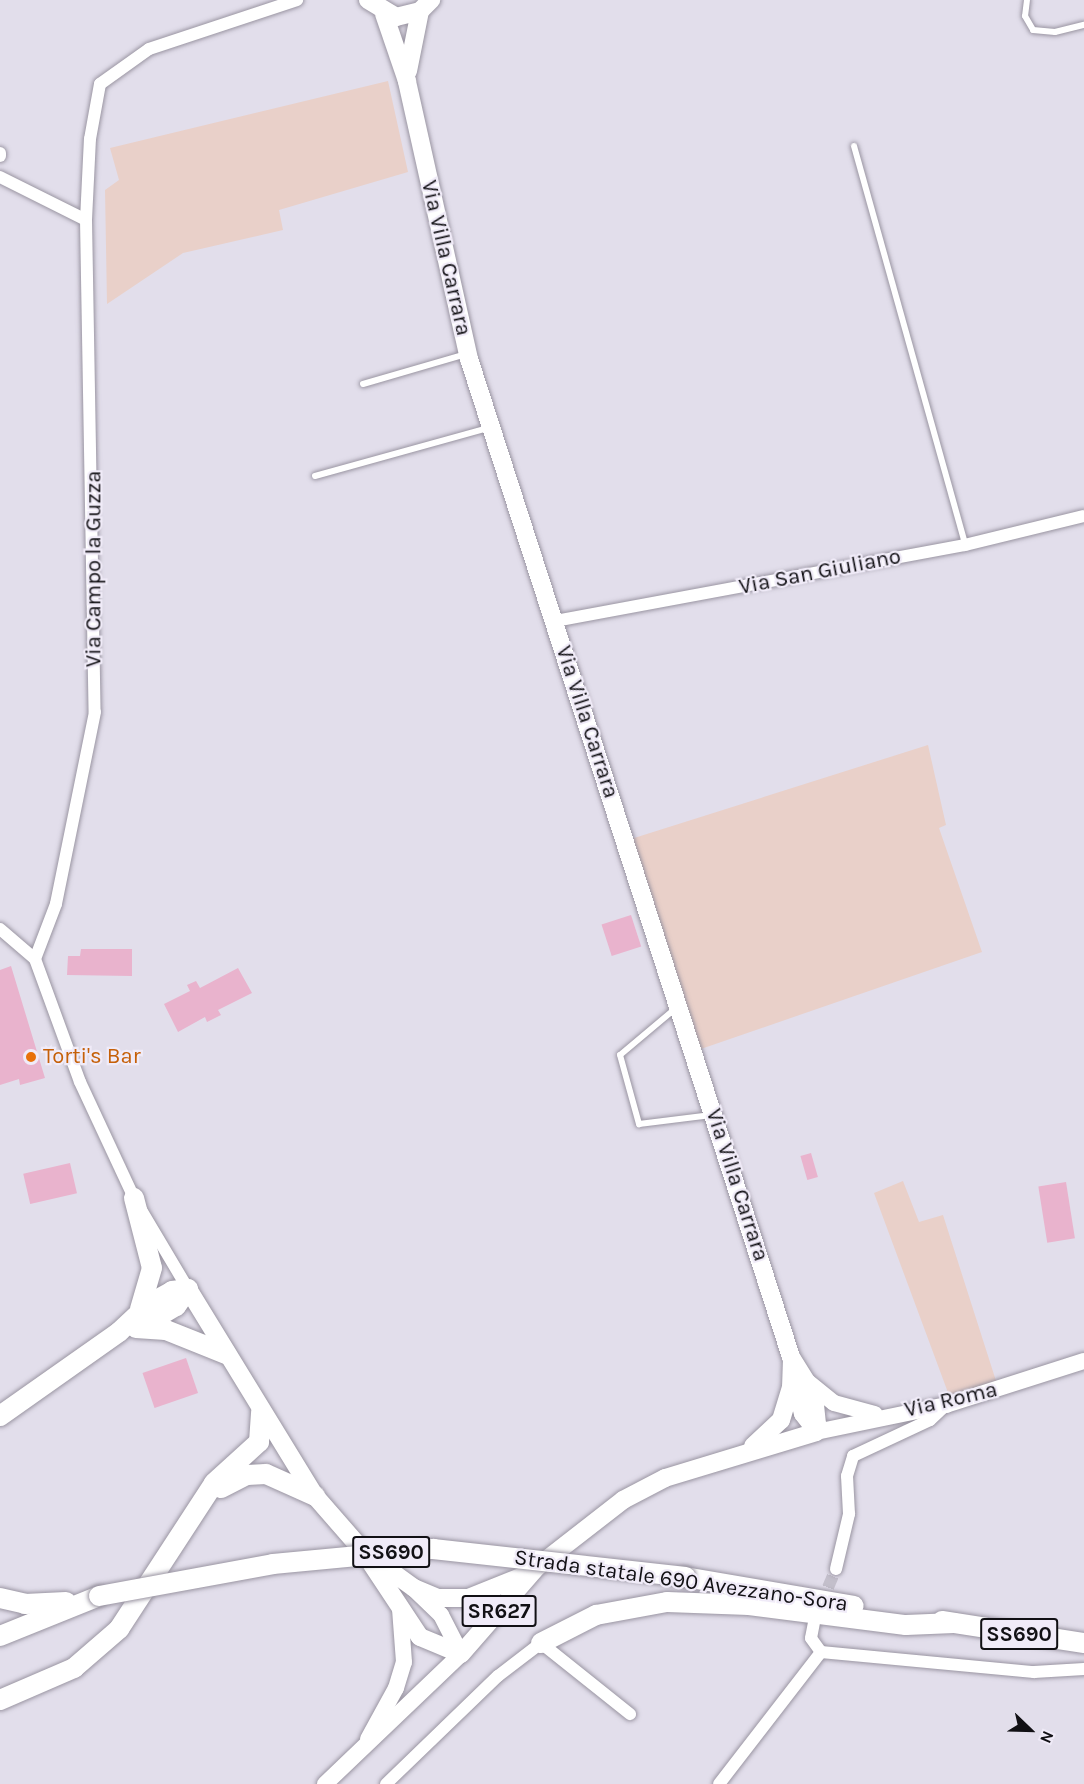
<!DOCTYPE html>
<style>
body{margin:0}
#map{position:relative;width:1084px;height:1784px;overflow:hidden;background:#e2deeb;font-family:Karla,sans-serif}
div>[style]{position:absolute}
.industrial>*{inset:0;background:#e9d0c9}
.building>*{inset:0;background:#e9b3cd;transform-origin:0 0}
.minor-tunnel>*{height:12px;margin-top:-6px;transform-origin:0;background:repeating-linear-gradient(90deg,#c3bfcb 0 12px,transparent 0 18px)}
.roads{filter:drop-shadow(0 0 2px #9a95a2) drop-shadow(0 0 2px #9a95a2)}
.service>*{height:6px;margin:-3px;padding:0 3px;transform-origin:3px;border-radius:3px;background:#fff}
.minor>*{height:12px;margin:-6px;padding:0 6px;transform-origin:6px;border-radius:6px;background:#fff}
.secondary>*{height:16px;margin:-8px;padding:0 8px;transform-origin:8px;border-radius:8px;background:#fff}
.primary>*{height:18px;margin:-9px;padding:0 9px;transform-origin:9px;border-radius:9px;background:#fff}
.trunk>*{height:20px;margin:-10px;padding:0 10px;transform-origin:10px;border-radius:10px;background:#fff}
.bridges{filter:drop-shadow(0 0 2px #9a95a2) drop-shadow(0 0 2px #9a95a2)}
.trunk-bridge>*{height:20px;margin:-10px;padding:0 10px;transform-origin:10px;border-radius:10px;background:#fff}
.dots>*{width:16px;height:16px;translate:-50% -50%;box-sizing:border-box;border:3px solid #f0ebf8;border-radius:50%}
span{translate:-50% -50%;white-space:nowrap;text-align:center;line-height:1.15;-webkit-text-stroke:4.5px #f0ebf8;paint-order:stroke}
.shield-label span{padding:2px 4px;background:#f0ebf8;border:2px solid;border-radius:4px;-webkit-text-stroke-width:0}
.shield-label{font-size:21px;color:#111014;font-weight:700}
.street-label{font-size:22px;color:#111014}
.food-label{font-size:22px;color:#c56008}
.left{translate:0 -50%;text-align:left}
.north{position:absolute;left:1000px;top:1700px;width:60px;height:60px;-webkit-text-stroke:4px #f0ebf8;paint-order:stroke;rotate:113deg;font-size:16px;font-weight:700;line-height:24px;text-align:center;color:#111014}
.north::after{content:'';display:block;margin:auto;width:21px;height:27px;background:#111014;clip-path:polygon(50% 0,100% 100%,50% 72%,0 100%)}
</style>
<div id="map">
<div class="industrial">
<div style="clip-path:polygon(388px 81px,408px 172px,279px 210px,283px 230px,183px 253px,107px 304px,105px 190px,119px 180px,110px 148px)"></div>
<div style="clip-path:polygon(928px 745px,946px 825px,939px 828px,982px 952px,698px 1050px,631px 839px)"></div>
<div style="clip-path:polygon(903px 1181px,919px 1222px,943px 1215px,997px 1384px,950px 1398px,874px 1193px)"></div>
</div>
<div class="building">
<div style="left:631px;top:915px;width:33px;height:31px;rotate:72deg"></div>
<div style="clip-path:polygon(81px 949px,132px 949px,132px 976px,67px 975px,68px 956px,80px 956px)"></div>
<div style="clip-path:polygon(11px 966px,45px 1078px,20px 1085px,19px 1079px,0 1085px,0 970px)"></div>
<div style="clip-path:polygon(238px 968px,252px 993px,218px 1010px,221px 1015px,207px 1022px,205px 1017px,178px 1032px,164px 1004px,190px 991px,187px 985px,196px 981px,200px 988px)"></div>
<div style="left:811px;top:1153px;width:25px;height:11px;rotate:74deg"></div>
<div style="left:70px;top:1163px;width:31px;height:48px;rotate:77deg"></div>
<div style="left:1066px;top:1182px;width:57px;height:28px;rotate:81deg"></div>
<div style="left:186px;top:1358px;width:37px;height:46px;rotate:71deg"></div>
</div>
<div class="minor-tunnel">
<div style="left:821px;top:1604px;width:38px;rotate:-67deg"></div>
</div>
<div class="roads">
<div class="service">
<div style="left:1027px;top:0;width:16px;rotate:97deg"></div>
<div style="left:1025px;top:16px;width:16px;rotate:60deg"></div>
<div style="left:1033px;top:30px;width:22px;rotate:5deg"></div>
<div style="left:1055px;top:32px;width:30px;rotate:-14deg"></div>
<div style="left:854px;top:146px;width:413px;rotate:74.4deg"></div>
<div style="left:363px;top:384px;width:107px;rotate:-16.2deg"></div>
<div style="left:315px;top:476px;width:180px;rotate:-15.5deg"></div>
<div style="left:676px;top:1008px;width:73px;rotate:140deg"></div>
<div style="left:620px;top:1055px;width:72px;rotate:74.6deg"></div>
<div style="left:639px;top:1124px;width:73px;rotate:-7.1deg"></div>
</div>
<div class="minor">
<div style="left:0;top:153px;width:3px;rotate:90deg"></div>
<div style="left:0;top:177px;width:96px;rotate:26.6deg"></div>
<div style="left:86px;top:220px;width:492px;rotate:89deg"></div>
<div style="left:95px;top:712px;width:196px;rotate:101.5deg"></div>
<div style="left:56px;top:904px;width:59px;rotate:110.9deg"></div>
<div style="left:35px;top:959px;width:46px;rotate:-139.4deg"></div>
<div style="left:86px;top:220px;width:81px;rotate:-87.2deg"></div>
<div style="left:90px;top:139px;width:56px;rotate:-79.7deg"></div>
<div style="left:100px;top:84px;width:60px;rotate:-35.5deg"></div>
<div style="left:149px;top:49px;width:156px;rotate:-18.3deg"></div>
<div style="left:555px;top:621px;width:417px;rotate:-10.5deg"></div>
<div style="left:965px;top:545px;width:122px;rotate:-13.7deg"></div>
<div style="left:35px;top:959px;width:131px;rotate:69.9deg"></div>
<div style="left:80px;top:1082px;width:128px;rotate:65deg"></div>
<div style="left:134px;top:1198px;width:106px;rotate:59.3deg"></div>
<div style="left:836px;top:1569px;width:57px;rotate:-76.7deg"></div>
<div style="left:849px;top:1514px;width:38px;rotate:-93deg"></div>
<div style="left:847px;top:1476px;width:21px;rotate:-73deg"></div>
<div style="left:853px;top:1456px;width:85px;rotate:-25.1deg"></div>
<div style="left:930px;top:1420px;width:21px;rotate:-43deg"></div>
<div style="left:821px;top:1652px;width:214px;rotate:5.4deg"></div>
<div style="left:1034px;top:1672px;width:50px;rotate:-3.4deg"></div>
<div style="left:386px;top:1784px;width:156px;rotate:-44deg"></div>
<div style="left:498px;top:1676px;width:54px;rotate:-37.5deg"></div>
<div style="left:541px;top:1643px;width:114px;rotate:38.6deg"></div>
<div style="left:719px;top:1784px;width:167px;rotate:-52.3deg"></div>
<div style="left:821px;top:1652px;width:17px;rotate:-126deg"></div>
<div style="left:811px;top:1638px;width:20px;rotate:-79deg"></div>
</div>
<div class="secondary">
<div style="left:793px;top:1378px;width:37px;rotate:76deg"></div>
<div style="left:802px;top:1414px;width:23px;rotate:52deg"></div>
<div style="left:816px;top:1432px;width:133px;rotate:-11.7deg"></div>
<div style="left:946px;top:1405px;width:145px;rotate:-17.7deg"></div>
<div style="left:808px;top:1382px;width:33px;rotate:39deg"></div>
<div style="left:834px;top:1403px;width:42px;rotate:15deg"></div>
<div style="left:368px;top:1739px;width:58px;rotate:-61.2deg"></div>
<div style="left:396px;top:1688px;width:27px;rotate:-73deg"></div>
<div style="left:404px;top:1662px;width:53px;rotate:-94.3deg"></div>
<div style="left:325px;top:1784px;width:188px;rotate:-43.7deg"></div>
<div style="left:461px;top:1654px;width:44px;rotate:-117.1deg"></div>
<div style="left:441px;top:1615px;width:35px;rotate:-136deg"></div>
</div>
<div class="primary">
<div style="left:368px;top:0;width:33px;rotate:31deg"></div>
<div style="left:396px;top:17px;width:25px;rotate:-14deg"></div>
<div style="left:420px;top:11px;width:16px;rotate:-45deg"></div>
<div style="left:408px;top:71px;width:61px;rotate:-78.7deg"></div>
<div style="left:188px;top:1289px;width:243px;rotate:58.5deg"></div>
<div style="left:315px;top:1496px;width:73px;rotate:48.9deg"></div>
<div style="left:363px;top:1551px;width:63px;rotate:36deg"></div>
<div style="left:414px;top:1588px;width:26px;rotate:23deg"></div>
<div style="left:438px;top:1598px;width:30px"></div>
<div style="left:468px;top:1598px;width:59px;rotate:-21.8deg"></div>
<div style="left:753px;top:1446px;width:38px;rotate:-43deg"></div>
<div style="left:781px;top:1420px;width:34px;rotate:-73deg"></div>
<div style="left:791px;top:1388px;width:29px;rotate:-88deg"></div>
<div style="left:363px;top:1551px;width:103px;rotate:56.5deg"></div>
<div style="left:420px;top:1637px;width:44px;rotate:22.5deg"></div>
<div style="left:461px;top:1654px;width:116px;rotate:-48.9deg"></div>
<div style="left:537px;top:1567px;width:109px;rotate:-37.9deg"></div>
<div style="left:623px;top:1500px;width:47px;rotate:-27.6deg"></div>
<div style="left:665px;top:1478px;width:158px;rotate:-16.9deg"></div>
<div style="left:816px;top:1432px;width:8px;rotate:-83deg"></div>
<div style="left:817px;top:1424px;width:30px;rotate:-96deg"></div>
<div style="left:814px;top:1394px;width:44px;rotate:-121.9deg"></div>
<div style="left:791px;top:1357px;width:1049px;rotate:-107.88deg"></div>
<div style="left:469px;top:359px;width:285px;rotate:-102.6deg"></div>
<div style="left:407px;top:81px;width:71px;rotate:-108.9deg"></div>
</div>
<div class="trunk">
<div style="left:134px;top:1198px;width:72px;rotate:75.6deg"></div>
<div style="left:152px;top:1268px;width:43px;rotate:106.3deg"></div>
<div style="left:136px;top:1328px;width:30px;rotate:4deg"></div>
<div style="left:166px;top:1330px;width:65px;rotate:21.8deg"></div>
<div style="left:0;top:1416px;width:146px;rotate:-35.2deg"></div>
<div style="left:119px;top:1332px;width:41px;rotate:-43deg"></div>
<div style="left:149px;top:1304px;width:26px;rotate:-29deg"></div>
<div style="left:172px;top:1291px;width:16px;rotate:-7deg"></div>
<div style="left:188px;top:1289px;width:21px;rotate:125deg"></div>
<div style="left:176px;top:1306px;width:43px;rotate:149.3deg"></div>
<div style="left:221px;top:1488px;width:29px;rotate:-27deg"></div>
<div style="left:247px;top:1475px;width:19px;rotate:-3deg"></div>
<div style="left:266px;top:1474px;width:54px;rotate:24.2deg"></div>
<div style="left:685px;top:1577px;width:171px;rotate:9.7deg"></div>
<div style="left:0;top:1598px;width:26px;rotate:13deg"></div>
<div style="left:25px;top:1604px;width:41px;rotate:-2.8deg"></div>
<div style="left:942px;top:1621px;width:144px;rotate:8.8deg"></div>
<div style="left:0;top:1636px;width:107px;rotate:-22deg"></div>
<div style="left:541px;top:1643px;width:62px;rotate:-27deg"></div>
<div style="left:596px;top:1615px;width:72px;rotate:-10.4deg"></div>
<div style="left:667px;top:1602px;width:82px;rotate:2.1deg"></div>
<div style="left:749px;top:1605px;width:158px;rotate:7.3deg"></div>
<div style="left:906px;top:1625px;width:48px;rotate:-2.4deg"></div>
<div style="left:0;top:1700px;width:81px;rotate:-23.4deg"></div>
<div style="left:74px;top:1668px;width:60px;rotate:-40.9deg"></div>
<div style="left:119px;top:1629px;width:174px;rotate:-56.9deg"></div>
<div style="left:214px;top:1483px;width:61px;rotate:-42.3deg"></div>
<div style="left:259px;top:1442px;width:30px;rotate:-86deg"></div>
</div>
</div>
<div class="bridges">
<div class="trunk-bridge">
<div style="left:99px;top:1596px;width:177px;rotate:-10.4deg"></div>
<div style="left:273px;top:1564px;width:161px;rotate:-5.4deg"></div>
<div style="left:433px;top:1549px;width:254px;rotate:6.3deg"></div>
</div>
</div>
<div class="dots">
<div style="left:31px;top:1057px;background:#e8710a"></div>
</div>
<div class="shield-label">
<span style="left:391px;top:1552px">SS690</span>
<span style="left:499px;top:1611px">SR627</span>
<span style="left:1019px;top:1634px">SS690</span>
</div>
<div class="street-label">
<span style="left:446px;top:258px;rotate:77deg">Via Villa Carrara</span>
<span style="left:94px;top:569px;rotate:-90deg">Via Campo la Guzza</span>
<span style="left:820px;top:572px;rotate:-11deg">Via San Giuliano</span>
<span style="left:587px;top:722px;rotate:72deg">Via Villa Carrara</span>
<span style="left:737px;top:1185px;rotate:72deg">Via Villa Carrara</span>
<span style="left:951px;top:1400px;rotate:-13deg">Via Roma</span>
<span style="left:681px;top:1581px;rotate:8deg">Strada statale 690 Avezzano-Sora</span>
</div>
<div class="food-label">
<span class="left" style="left:43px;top:1057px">Torti's Bar</span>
</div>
<div class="north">N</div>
</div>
